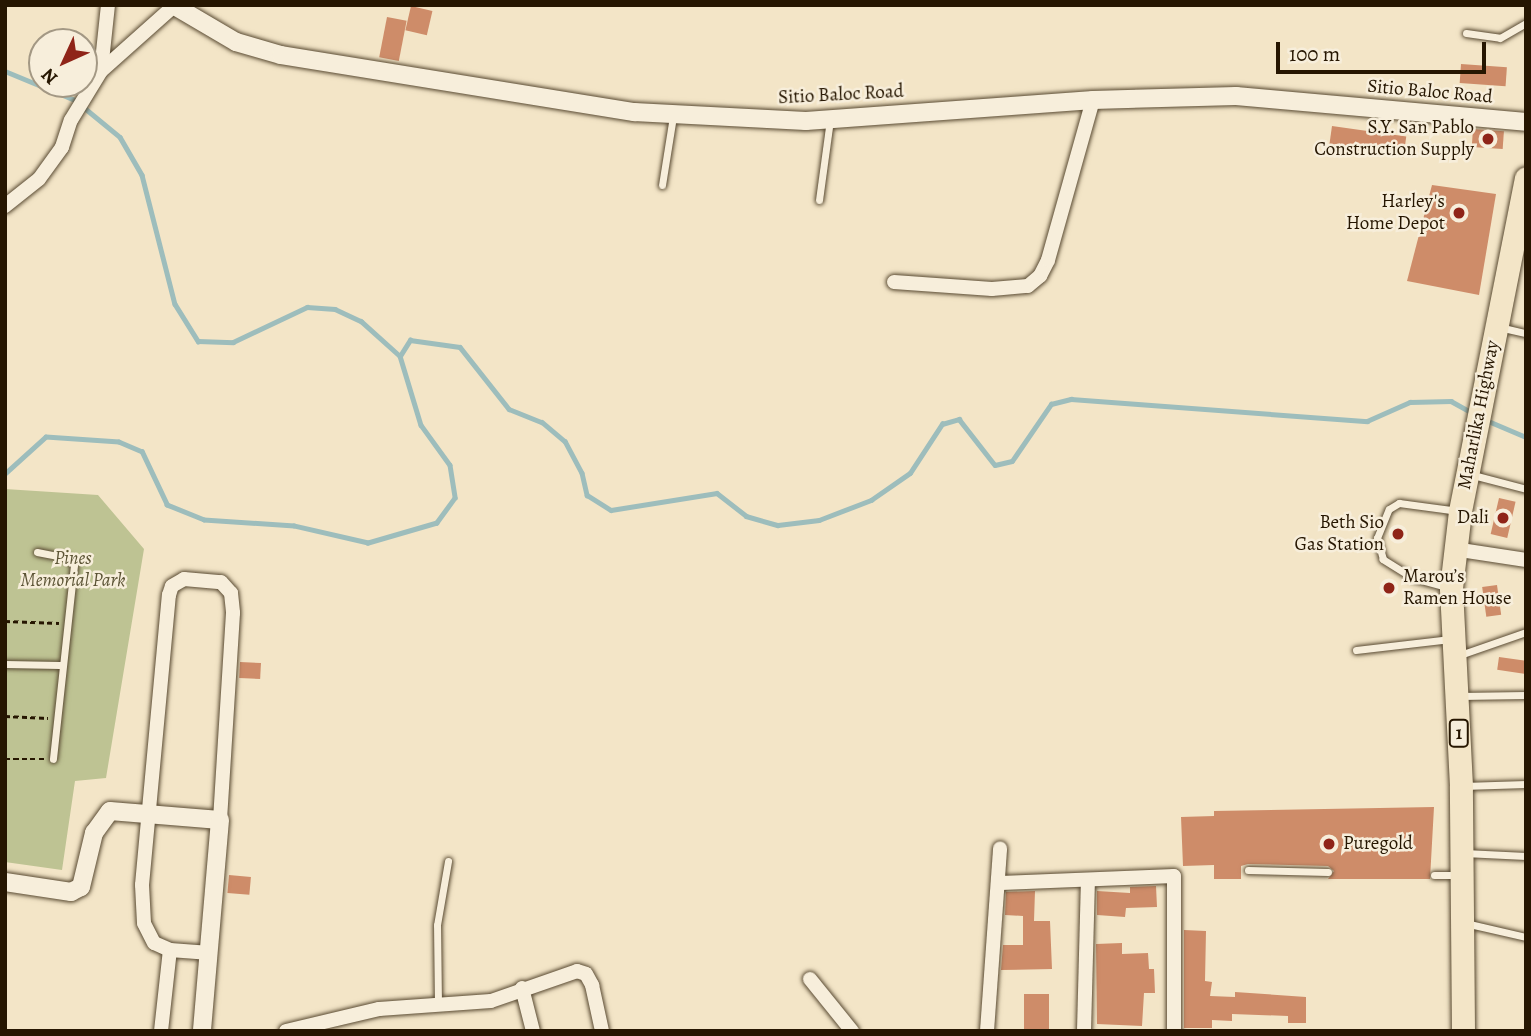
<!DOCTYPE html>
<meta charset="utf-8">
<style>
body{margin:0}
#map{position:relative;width:1531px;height:1036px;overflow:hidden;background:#f3e5c7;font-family:Alegreya,serif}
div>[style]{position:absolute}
.green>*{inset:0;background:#bec393}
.stream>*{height:4.5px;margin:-2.25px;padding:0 2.25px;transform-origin:2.25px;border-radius:2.25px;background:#9dbdbc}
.building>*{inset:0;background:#ce8c69;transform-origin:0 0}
.path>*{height:2.5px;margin-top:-1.25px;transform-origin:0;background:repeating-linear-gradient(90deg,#261601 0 5px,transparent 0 8.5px)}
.roads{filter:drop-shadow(0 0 2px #594a32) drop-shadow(0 0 2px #594a32)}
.service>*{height:7px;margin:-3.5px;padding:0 3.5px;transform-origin:3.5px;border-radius:3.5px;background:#f7eedb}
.minor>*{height:14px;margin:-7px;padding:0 7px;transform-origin:7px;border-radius:7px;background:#f7eedb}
.tertiary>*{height:18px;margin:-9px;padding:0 9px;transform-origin:9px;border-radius:9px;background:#f7eedb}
.primary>*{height:23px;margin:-11.5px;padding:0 11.5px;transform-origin:11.5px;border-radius:11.5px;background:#f3e5c7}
.dots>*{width:19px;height:19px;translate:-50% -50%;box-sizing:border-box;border:4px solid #f7eedb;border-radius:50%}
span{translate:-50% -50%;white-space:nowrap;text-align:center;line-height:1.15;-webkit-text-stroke:5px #f7eedb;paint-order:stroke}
.shield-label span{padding:2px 5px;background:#f7eedb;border:2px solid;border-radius:5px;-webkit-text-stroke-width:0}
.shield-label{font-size:18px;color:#261601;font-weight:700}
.street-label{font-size:19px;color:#261601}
.poi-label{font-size:19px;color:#261601}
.right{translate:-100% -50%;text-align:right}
.left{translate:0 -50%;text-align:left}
.park-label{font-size:19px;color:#5b5334;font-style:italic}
.frame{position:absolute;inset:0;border:7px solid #261601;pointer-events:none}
.north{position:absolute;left:28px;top:28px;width:70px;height:70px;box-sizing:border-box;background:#f7eedb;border:2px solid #a39884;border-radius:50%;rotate:225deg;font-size:19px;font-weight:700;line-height:28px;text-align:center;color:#261601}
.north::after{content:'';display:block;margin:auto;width:24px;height:32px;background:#8f2418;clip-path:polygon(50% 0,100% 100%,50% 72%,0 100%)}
.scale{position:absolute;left:1276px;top:42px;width:210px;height:32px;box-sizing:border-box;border:4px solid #261601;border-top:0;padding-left:9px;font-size:21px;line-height:24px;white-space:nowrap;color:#261601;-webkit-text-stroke:5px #f7eedb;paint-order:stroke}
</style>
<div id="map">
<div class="green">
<div style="clip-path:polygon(5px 489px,98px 495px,144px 549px,106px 778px,75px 781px,62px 870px,5px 862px)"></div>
</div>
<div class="stream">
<div style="left:5px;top:71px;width:76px;rotate:22.5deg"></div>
<div style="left:75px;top:100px;width:58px;rotate:39.4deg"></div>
<div style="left:120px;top:137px;width:44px;rotate:59.9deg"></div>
<div style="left:142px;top:175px;width:133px;rotate:75.7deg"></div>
<div style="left:175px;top:304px;width:44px;rotate:58.1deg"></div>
<div style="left:198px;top:341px;width:35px;rotate:2deg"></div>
<div style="left:233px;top:342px;width:82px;rotate:-25.3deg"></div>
<div style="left:307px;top:307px;width:28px;rotate:4deg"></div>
<div style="left:335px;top:309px;width:29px;rotate:25deg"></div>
<div style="left:361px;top:321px;width:52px;rotate:41.9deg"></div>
<div style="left:400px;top:356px;width:72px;rotate:73.1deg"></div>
<div style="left:421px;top:425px;width:49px;rotate:54.1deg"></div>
<div style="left:450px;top:465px;width:33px;rotate:81deg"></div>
<div style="left:455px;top:498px;width:31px;rotate:126deg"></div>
<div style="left:437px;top:523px;width:72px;rotate:163.8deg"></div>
<div style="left:368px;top:543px;width:76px;rotate:-167.1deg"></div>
<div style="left:294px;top:526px;width:90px;rotate:-176.2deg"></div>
<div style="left:204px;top:520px;width:40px;rotate:-158deg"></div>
<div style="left:167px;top:505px;width:59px;rotate:-115.3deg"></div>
<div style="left:142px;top:452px;width:25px;rotate:-157deg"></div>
<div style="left:119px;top:442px;width:73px;rotate:-176.1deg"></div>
<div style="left:46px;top:437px;width:55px;rotate:137.9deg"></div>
<div style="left:400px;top:356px;width:19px;rotate:-58deg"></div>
<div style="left:410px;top:340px;width:50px;rotate:8deg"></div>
<div style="left:460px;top:347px;width:79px;rotate:51.7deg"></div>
<div style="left:509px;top:409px;width:35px;rotate:22deg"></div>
<div style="left:542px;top:422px;width:30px;rotate:40deg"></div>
<div style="left:565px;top:441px;width:36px;rotate:62deg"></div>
<div style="left:582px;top:473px;width:23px;rotate:77deg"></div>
<div style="left:587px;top:495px;width:28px;rotate:32deg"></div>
<div style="left:611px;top:510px;width:107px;rotate:-9.1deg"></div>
<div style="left:717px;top:493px;width:37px;rotate:38deg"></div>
<div style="left:746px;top:516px;width:33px;rotate:16deg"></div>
<div style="left:778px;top:525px;width:41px;rotate:-7deg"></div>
<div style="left:819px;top:520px;width:56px;rotate:-21deg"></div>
<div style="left:871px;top:500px;width:47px;rotate:-34.7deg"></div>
<div style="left:910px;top:473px;width:59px;rotate:-56.9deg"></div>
<div style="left:942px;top:424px;width:18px;rotate:-16deg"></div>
<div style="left:959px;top:419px;width:58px;rotate:52deg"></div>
<div style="left:995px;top:465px;width:17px;rotate:-13deg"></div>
<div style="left:1012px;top:461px;width:69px;rotate:-55.6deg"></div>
<div style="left:1051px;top:404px;width:21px;rotate:-14deg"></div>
<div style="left:1071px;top:399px;width:297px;rotate:4.3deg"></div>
<div style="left:1367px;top:421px;width:47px;rotate:-23.8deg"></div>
<div style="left:1410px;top:402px;width:41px;rotate:-1.4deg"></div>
<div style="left:1451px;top:401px;width:25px;rotate:29deg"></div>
<div style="left:1486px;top:420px;width:43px;rotate:23deg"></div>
</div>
<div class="building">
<div style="left:411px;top:6px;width:22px;height:25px;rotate:13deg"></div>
<div style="left:387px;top:17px;width:20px;height:41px;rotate:11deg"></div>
<div style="left:1461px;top:64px;width:46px;height:19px;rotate:4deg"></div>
<div style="left:1332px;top:126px;width:75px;height:21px;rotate:8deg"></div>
<div style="left:1473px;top:129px;width:31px;height:18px;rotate:4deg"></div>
<div style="clip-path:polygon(1432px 185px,1496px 194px,1479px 295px,1407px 281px)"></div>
<div style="left:1499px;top:498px;width:17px;height:37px;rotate:13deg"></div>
<div style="left:1497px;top:585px;width:30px;height:15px;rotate:82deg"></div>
<div style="left:1499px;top:657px;width:27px;height:13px;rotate:8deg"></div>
<div style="left:240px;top:662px;width:21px;height:16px;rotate:3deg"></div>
<div style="clip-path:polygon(1434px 807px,1430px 879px,1328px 879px,1334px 871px,1328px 866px,1248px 864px,1241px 866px,1241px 879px,1214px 879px,1214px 865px,1183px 866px,1181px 817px,1214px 816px,1214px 811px)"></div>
<div style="left:229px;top:875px;width:22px;height:18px;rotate:5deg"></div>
<div style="clip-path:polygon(1156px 886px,1157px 907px,1126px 908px,1125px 917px,1097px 915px,1097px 891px,1130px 893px,1130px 887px)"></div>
<div style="clip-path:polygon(1035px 891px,1034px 921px,1050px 921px,1052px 969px,1001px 970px,1003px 945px,1023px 945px,1023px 916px,1005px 915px,1006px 892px)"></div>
<div style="clip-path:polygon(1184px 930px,1206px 931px,1205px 981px,1212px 982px,1210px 996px,1235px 997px,1235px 992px,1306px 997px,1306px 1023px,1288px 1023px,1288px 1016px,1232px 1014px,1232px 1021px,1212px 1020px,1212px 1028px,1184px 1028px)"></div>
<div style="clip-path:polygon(1122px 943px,1122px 954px,1148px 953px,1149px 969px,1154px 969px,1155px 993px,1144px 993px,1142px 1026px,1097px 1024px,1096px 944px)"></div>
<div style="left:1024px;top:994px;width:25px;height:37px"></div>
</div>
<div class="path">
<div style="left:5px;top:621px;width:54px;rotate:2.1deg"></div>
<div style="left:5px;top:716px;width:43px;rotate:2.7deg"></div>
<div style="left:5px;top:759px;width:39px"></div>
</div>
<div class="roads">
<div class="service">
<div style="left:1466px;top:33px;width:34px;rotate:8deg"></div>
<div style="left:1500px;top:38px;width:30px;rotate:-30deg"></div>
<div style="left:662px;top:185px;width:70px;rotate:-80.9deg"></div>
<div style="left:819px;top:200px;width:81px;rotate:-82.2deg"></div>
<div style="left:1499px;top:327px;width:28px;rotate:13deg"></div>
<div style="left:1469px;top:474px;width:59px;rotate:14.7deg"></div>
<div style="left:37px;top:552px;width:32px;rotate:11deg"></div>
<div style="left:68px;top:558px;width:9px;rotate:49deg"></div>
<div style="left:74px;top:565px;width:195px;rotate:96.2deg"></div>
<div style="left:1447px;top:587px;width:35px;rotate:-165deg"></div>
<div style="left:1413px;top:578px;width:36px;rotate:-148deg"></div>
<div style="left:1383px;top:559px;width:22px;rotate:-106deg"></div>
<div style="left:1377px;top:538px;width:31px;rotate:-68deg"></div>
<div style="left:1389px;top:509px;width:12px;rotate:-31deg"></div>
<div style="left:1399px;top:503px;width:60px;rotate:7.7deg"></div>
<div style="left:1356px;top:650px;width:95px;rotate:-6.7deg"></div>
<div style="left:1457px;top:656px;width:73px;rotate:-19.2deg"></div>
<div style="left:5px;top:664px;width:55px;rotate:1deg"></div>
<div style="left:1460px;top:696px;width:66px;rotate:-0.9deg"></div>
<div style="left:1463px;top:786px;width:63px;rotate:-1.8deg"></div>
<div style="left:1464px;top:853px;width:62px;rotate:2.8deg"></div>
<div style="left:1248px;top:870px;width:80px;rotate:1.4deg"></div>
<div style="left:1434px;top:875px;width:23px"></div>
<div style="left:1465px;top:923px;width:63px;rotate:12.9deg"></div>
<div style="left:438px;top:1004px;width:79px;rotate:-90.7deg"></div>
<div style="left:437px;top:925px;width:65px;rotate:-80.2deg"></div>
</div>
<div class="minor">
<div style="left:108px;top:5px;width:66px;rotate:96.1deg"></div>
<div style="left:101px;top:71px;width:98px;rotate:-41.7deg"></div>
<div style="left:5px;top:206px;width:43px;rotate:-38.5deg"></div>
<div style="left:39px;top:179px;width:39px;rotate:-54deg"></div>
<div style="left:62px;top:147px;width:28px;rotate:-72deg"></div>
<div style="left:71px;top:120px;width:57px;rotate:-58.5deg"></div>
<div style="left:894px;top:282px;width:98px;rotate:4.1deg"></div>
<div style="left:992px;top:289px;width:36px;rotate:-5deg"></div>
<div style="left:1028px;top:286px;width:16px;rotate:-40deg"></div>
<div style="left:1040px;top:276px;width:18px;rotate:-63deg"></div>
<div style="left:1048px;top:260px;width:166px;rotate:-74.3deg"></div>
<div style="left:1454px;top:549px;width:73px;rotate:8.7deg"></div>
<div style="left:1001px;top:883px;width:173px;rotate:-2.3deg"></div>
<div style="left:1174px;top:876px;width:155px;rotate:90deg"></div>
<div style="left:210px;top:953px;width:40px;rotate:-175.7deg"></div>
<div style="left:170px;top:950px;width:17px;rotate:-156deg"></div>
<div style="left:154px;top:943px;width:22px;rotate:-117deg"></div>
<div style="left:144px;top:923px;width:38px;rotate:-93deg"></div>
<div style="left:142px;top:885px;width:291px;rotate:-84.7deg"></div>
<div style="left:169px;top:595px;width:9px;rotate:-72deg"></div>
<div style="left:172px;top:586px;width:14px;rotate:-30deg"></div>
<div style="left:184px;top:579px;width:37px;rotate:5deg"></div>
<div style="left:221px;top:582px;width:15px;rotate:48deg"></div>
<div style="left:231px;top:593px;width:20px;rotate:84deg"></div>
<div style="left:233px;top:613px;width:207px;rotate:93.6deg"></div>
<div style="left:810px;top:979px;width:67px;rotate:51.1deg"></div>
<div style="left:522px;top:988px;width:44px;rotate:75.7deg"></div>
<div style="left:161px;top:1031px;width:81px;rotate:-83.7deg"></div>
<div style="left:286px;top:1031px;width:96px;rotate:-13.3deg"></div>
<div style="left:379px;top:1009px;width:112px;rotate:-4.1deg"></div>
<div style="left:491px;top:1001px;width:91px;rotate:-19.2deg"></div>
<div style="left:577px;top:971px;width:9px;rotate:18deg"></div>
<div style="left:586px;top:974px;width:13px;rotate:61deg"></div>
<div style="left:592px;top:985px;width:47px;rotate:77.7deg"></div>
<div style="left:987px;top:1031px;width:183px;rotate:-85.9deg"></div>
<div style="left:1084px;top:1031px;width:149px;rotate:-88.5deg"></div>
</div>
<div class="tertiary">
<div style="left:173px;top:5px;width:73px;rotate:30.4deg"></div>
<div style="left:236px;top:42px;width:47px;rotate:16.1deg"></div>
<div style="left:281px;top:55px;width:358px;rotate:9.2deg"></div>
<div style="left:634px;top:112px;width:172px;rotate:3deg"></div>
<div style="left:806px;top:121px;width:288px;rotate:-4.2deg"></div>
<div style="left:1093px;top:100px;width:143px;rotate:-1.6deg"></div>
<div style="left:1236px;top:96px;width:291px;rotate:5.1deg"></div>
<div style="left:5px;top:882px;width:67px;rotate:8.6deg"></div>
<div style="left:71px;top:892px;width:11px;rotate:-27deg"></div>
<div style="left:81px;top:887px;width:56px;rotate:-76.5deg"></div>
<div style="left:94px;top:833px;width:27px;rotate:-54deg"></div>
<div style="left:110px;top:811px;width:110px;rotate:4.7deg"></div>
<div style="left:220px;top:820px;width:212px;rotate:94.9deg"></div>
</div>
<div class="primary">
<div style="left:1463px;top:1031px;width:245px;rotate:-90.5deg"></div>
<div style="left:1461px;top:786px;width:198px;rotate:-92.9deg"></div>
<div style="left:1451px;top:588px;width:78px;rotate:-83.3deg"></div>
<div style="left:1460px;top:511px;width:339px;rotate:-78.8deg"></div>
</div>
</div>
<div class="dots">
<div style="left:1488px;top:139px;background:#8f2418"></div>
<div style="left:1459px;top:213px;background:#8f2418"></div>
<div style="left:1503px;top:518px;background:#8f2418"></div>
<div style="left:1398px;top:534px;background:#8f2418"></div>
<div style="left:1389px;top:588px;background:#8f2418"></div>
<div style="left:1329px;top:844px;background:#8f2418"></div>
</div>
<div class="shield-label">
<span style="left:1459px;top:733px">1</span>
</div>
<div class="street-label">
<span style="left:1430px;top:92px;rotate:5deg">Sitio Baloc Road</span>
<span style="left:841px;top:95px;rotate:-3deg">Sitio Baloc Road</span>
<span style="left:1479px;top:415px;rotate:-79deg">Maharlika Highway</span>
</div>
<div class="poi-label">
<span class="right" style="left:1474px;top:139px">S.Y. San Pablo<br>Construction Supply</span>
<span class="right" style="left:1445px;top:213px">Harley's<br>Home Depot</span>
<span class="right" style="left:1489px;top:518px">Dali</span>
<span class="right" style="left:1384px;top:534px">Beth Sio<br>Gas Station</span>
<span class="left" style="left:1403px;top:588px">Marou’s<br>Ramen House</span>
<span class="left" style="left:1343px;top:844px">Puregold</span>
</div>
<div class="park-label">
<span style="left:73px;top:570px">Pines<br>Memorial Park</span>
</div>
<div class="frame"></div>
<div class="north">N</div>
<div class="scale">100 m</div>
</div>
